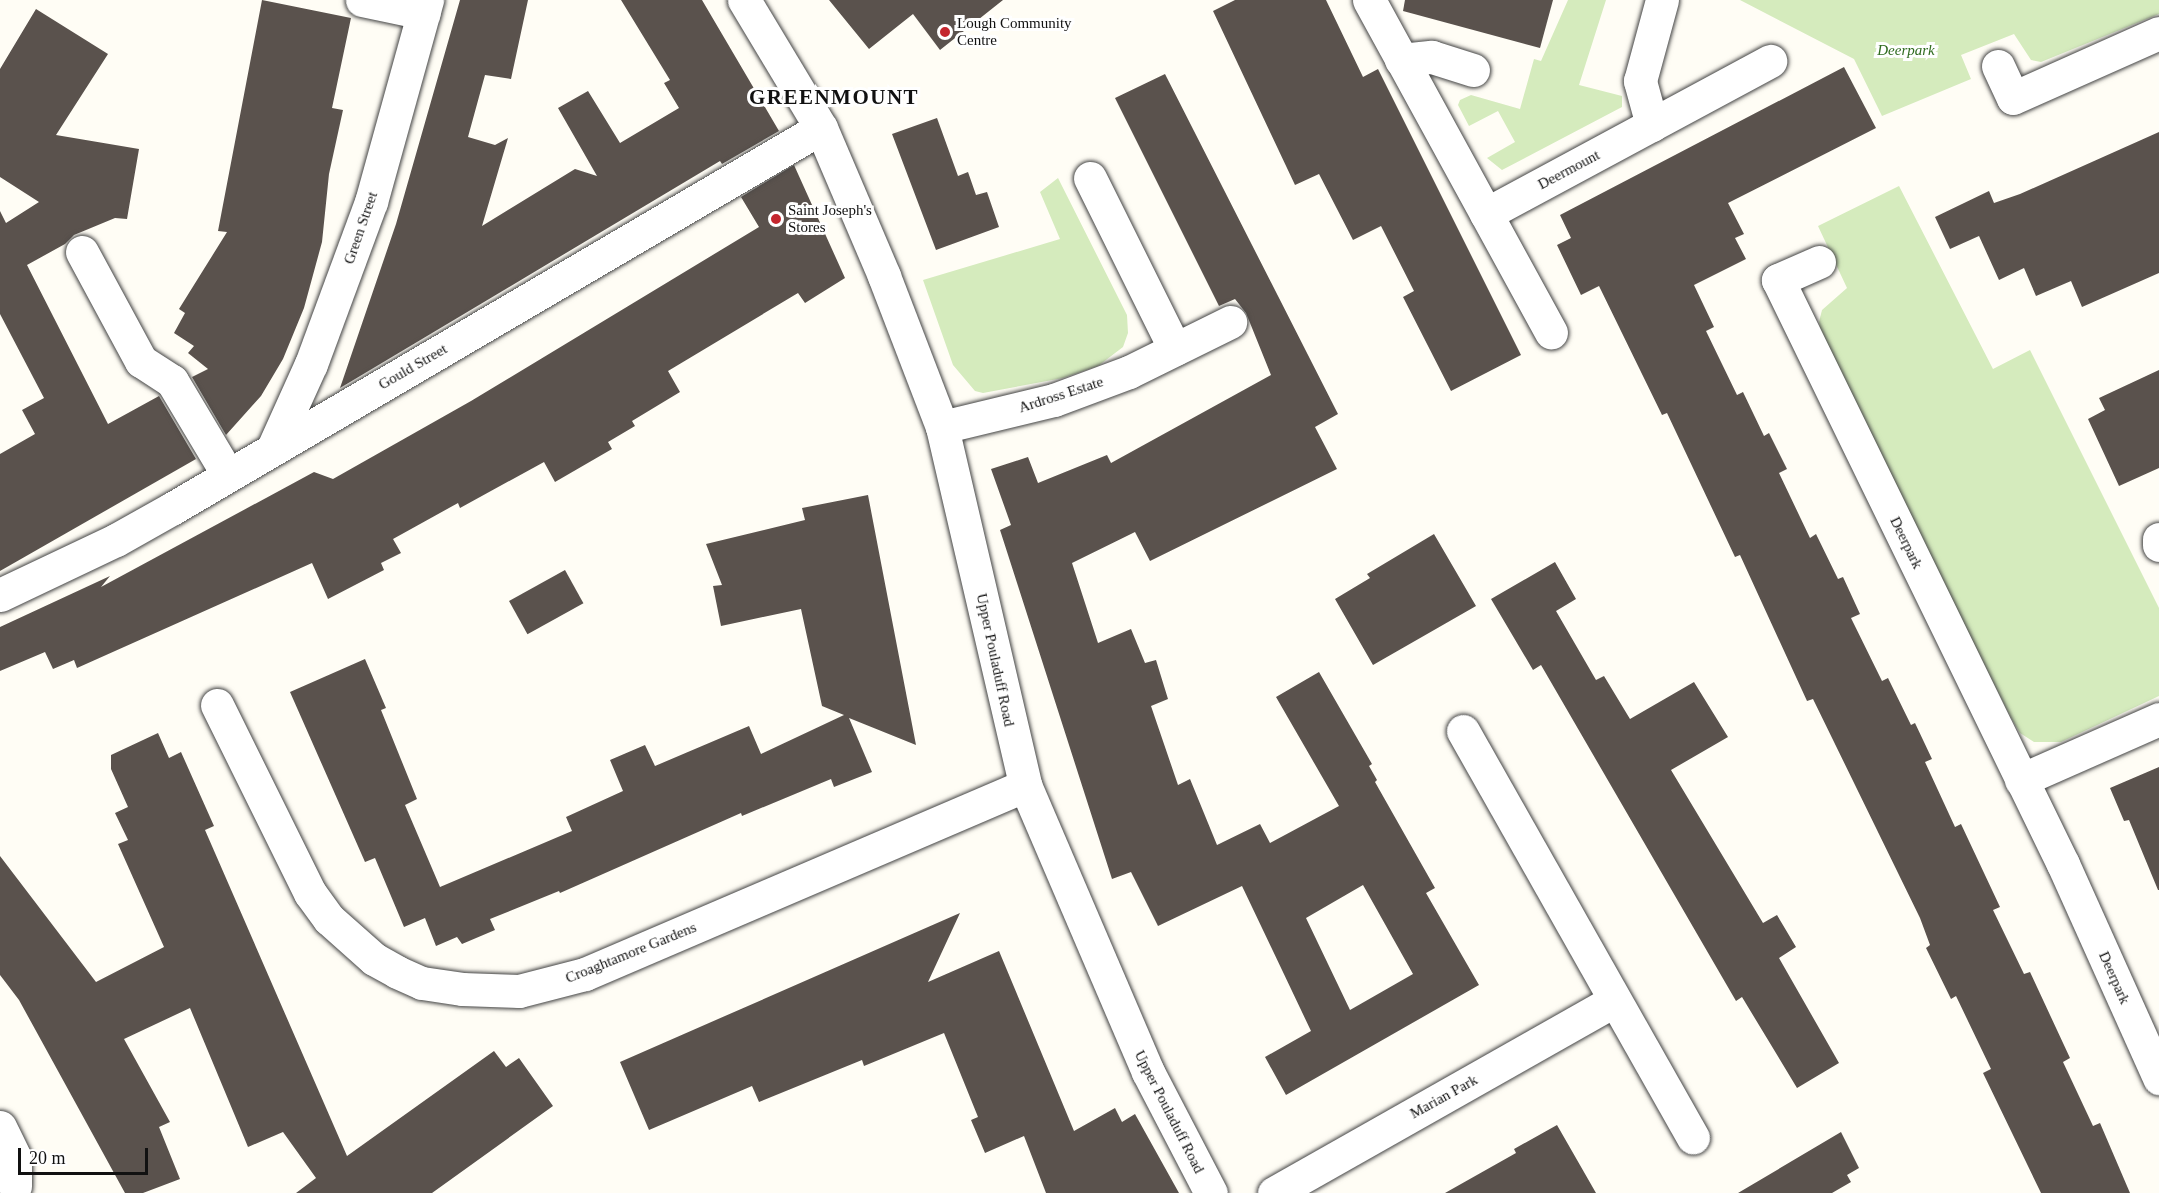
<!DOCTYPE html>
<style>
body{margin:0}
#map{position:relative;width:2159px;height:1193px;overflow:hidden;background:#fffdf5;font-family:Georgia,serif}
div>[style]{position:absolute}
.green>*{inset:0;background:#d5ebbd}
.building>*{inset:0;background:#5a524d;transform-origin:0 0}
.roads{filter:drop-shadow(0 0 2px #444) drop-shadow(0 0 2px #444)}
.minor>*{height:33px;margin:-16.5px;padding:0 16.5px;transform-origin:16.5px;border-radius:16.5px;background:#fff}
.dots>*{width:16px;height:16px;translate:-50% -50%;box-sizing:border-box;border:3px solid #fff;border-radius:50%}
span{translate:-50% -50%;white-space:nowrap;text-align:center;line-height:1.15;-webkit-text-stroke:6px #fff;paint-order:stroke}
.poi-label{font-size:15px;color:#111}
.left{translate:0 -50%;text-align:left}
.park-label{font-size:15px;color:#2f6b1f;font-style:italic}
.street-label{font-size:15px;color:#111}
.district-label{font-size:21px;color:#111;font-weight:700;letter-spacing:1.5px}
.scale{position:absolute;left:18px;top:1148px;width:130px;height:27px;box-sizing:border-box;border:3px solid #111;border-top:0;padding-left:8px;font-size:18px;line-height:21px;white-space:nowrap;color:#111;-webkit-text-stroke:4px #fff;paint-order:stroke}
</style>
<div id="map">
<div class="green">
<div style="clip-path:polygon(1568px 0,1606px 0,1579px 85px,1622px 96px,1622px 107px,1502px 170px,1487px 158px,1515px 142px,1498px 111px,1469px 126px,1458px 105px,1460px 100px,1471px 95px,1520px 109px,1534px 59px,1541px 61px)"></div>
<div style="clip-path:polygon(1740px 0,2159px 0,2159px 14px,2041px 62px,2031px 60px,2014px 34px,1961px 55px,1971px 79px,1882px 116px,1854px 59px)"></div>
<div style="clip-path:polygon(1058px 178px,1127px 315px,1128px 333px,1123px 347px,1098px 366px,1063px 378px,983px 393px,975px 391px,953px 365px,923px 280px,1060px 239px,1040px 192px)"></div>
<div style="clip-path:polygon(1899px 186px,1993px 369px,2030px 350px,2159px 608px,2159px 696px,2061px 742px,2034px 742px,2020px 733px,2011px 718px,1822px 340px,1819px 322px,1822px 310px,1847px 288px,1818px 226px)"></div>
</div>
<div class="building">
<div style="clip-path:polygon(262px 0,351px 18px,332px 108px,343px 110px,329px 174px,322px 242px,304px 308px,283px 359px,261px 396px,226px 435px,192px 377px,208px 369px,188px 353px,194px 346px,174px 333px,185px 313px,179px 309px,227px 232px,218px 231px)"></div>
<div style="clip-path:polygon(460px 0,528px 0,511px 79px,485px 75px,468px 137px,495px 145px,508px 138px,482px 226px,575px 169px,597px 176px,558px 108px,588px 91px,620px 143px,679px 108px,664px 83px,670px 80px,621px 0,702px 0,779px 131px,722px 164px,720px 161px,340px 388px,396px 224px)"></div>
<div style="clip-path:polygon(829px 0,1003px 0,940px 50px,913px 14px,869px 49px)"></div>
<div style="clip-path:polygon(1235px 0,1326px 0,1363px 77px,1378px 69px,1521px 355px,1451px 391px,1403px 297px,1414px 291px,1381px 226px,1353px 240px,1319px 174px,1295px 185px,1213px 11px)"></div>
<div style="clip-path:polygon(1405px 0,1553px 0,1540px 48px,1403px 11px)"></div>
<div style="clip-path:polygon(36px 9px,108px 54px,56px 135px,139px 149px,127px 219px,115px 218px,74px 235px,65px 244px,27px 265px,108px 424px,159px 396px,196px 459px,0 571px,0 454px,35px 434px,22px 410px,44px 398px,0 314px,0 211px,6px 223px,39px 202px,0 177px,0 69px)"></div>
<div style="clip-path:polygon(1844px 67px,1876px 128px,1728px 203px,1744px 234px,1735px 238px,1746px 259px,1694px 285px,1714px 327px,1706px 331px,1737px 395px,1743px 392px,1764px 436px,1769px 433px,1787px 469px,1779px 473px,1810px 538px,1816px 534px,1838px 579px,1843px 577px,1860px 614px,1851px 618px,1882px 681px,1888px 678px,1911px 725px,1915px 723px,1932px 759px,1925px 762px,1955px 827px,1961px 824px,2000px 907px,1993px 910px,2024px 974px,2030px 972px,2070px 1058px,2063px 1062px,2093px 1126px,2100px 1123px,2130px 1193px,2041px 1193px,1983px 1073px,1991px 1069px,1956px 996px,1951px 999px,1926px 948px,1930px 945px,1920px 918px,1813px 699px,1807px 701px,1740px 555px,1735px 557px,1667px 413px,1662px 415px,1599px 286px,1581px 295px,1557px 245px,1571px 238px,1560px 215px)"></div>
<div style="clip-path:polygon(evenodd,1165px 74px,1338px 414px,1315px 427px,1337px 469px,1150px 561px,1135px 532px,1072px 563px,1098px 643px,1131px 629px,1145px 663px,1156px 660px,1168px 699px,1151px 706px,1178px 785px,1190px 779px,1217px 845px,1260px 824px,1270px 843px,1339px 806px,1276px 697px,1319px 672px,1372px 764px,1369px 766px,1377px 780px,1375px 782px,1435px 888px,1426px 893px,1479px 985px,1286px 1095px,1265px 1057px,1311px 1031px,1242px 886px,1158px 926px,1131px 872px,1112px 879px,1000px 530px,1011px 525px,991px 469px,1028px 457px,1038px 483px,1107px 455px,1111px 463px,1271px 375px,1246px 313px,1235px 299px,1219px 306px,1115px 98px,1165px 74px,1363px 885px,1413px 974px,1350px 1010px,1306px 918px,1363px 885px)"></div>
<div style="clip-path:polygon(937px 118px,958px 176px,968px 172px,976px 195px,987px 192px,999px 227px,936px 250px,892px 134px)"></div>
<div style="clip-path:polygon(2159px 132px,2159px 273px,2082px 307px,2071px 281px,2036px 296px,2024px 268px,1999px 280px,1979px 236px,1950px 249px,1935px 217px,1989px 191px,1994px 203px,2020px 194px)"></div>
<div style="clip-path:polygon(794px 165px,845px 278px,805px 303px,798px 293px,668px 371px,680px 392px,632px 421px,635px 426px,608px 442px,612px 449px,555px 482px,544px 462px,460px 508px,458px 503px,393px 539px,401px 553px,381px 563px,384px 570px,328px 599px,312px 563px,77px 668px,74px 660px,53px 669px,45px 652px,0 671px,0 627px,110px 576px,101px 587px,314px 472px,333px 479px,471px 401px,759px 227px,741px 197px)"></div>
<div style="clip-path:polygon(2159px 370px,2159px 468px,2119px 486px,2088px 419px,2105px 410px,2099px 398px)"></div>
<div style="clip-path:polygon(868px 495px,916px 745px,849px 718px,872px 772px,834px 787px,831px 779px,742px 816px,741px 813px,560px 893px,559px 891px,490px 919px,495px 930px,462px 944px,457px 937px,436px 946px,425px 918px,404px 927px,375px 858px,365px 862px,290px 692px,365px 659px,386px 708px,381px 710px,417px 799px,405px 805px,440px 887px,572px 831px,566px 817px,623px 791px,610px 760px,645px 745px,655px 766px,749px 726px,761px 754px,844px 715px,822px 706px,801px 609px,721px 626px,713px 586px,722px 585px,706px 544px,805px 520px,802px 508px)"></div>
<div style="clip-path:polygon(1434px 534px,1476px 606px,1373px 665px,1335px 599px,1370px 578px,1367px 574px)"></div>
<div style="clip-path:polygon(1555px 562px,1576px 599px,1556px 611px,1596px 680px,1604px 676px,1630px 719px,1694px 682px,1728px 737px,1671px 770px,1763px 923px,1777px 915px,1796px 947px,1779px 958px,1839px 1063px,1797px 1088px,1742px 997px,1736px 1001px,1541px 665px,1533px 670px,1491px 599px)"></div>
<div style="left:565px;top:570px;width:38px;height:64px;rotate:61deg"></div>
<div style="clip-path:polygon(158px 733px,169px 758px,181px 752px,214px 826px,205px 830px,347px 1156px,494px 1051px,506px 1067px,519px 1058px,553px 1106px,432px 1193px,296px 1193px,316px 1178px,283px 1132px,248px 1147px,190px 1008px,124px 1039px,170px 1122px,159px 1127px,180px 1179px,143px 1193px,125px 1193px,19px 1000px,0 975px,0 856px,96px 982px,164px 947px,118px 844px,128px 840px,115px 813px,128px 807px,111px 769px,111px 755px)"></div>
<div style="clip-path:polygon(2159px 767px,2159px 890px,2158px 890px,2129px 820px,2124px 821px,2110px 788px)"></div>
<div style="clip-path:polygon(960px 913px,928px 982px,999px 951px,1074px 1131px,1115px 1108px,1122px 1122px,1135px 1114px,1179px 1193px,1046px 1193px,1024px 1136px,985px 1153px,971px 1120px,978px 1117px,944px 1033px,864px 1066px,862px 1060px,759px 1102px,752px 1086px,649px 1130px,620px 1062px)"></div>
<div style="clip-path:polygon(1557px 1125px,1596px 1193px,1445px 1193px,1516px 1153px,1514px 1149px)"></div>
<div style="clip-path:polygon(1841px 1132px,1859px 1168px,1847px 1175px,1851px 1182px,1832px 1193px,1738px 1193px)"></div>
</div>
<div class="roads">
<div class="minor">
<div style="left:362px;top:0;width:63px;rotate:11.8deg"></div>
<div style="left:744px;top:0;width:149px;rotate:59deg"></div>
<div style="left:821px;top:128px;width:161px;rotate:66.9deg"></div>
<div style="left:884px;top:276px;width:162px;rotate:69deg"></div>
<div style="left:942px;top:427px;width:367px;rotate:76.9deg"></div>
<div style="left:1025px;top:785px;width:312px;rotate:66.8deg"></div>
<div style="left:1148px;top:1072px;width:136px;rotate:62.5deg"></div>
<div style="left:1369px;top:0;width:379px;rotate:61.3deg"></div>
<div style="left:1401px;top:60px;width:31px;rotate:-6deg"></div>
<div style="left:1432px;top:57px;width:43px;rotate:17.6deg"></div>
<div style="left:1998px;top:66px;width:35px;rotate:65deg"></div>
<div style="left:2013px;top:98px;width:160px;rotate:-24deg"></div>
<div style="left:1652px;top:125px;width:46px;rotate:-105.3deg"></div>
<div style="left:1640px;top:81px;width:84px;rotate:-74.8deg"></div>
<div style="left:1090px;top:178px;width:191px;rotate:63.6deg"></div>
<div style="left:1486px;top:214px;width:323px;rotate:-28.3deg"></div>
<div style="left:82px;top:252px;width:124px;rotate:61.6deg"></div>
<div style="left:141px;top:361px;width:37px;rotate:33deg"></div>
<div style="left:172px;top:381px;width:109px;rotate:59.2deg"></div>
<div style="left:1819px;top:262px;width:45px;rotate:156.3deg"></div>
<div style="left:1778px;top:280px;width:650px;rotate:63.99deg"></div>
<div style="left:2063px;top:864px;width:235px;rotate:65.8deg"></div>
<div style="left:942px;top:427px;width:115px;rotate:-13.6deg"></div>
<div style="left:1054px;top:400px;width:80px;rotate:-20.5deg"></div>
<div style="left:1129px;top:372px;width:113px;rotate:-26.3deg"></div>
<div style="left:273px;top:448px;width:92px;rotate:-65.7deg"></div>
<div style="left:311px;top:364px;width:173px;rotate:-69.7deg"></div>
<div style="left:371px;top:202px;width:210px;rotate:-74.5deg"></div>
<div style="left:2159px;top:539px;width:6px;rotate:90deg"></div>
<div style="left:0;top:595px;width:128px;rotate:-25.4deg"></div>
<div style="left:116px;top:540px;width:65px;rotate:-29.3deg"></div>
<div style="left:173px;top:508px;width:751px;rotate:-30.39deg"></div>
<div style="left:217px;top:705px;width:210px;rotate:63.7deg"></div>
<div style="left:310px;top:893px;width:32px;rotate:54deg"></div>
<div style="left:329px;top:919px;width:60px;rotate:41.6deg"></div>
<div style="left:374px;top:959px;width:26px;rotate:29deg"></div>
<div style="left:397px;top:972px;width:27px;rotate:24deg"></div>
<div style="left:422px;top:983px;width:40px;rotate:8.5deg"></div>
<div style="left:462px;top:989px;width:57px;rotate:2deg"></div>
<div style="left:519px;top:991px;width:68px;rotate:-14.4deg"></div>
<div style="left:585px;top:974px;width:479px;rotate:-23.2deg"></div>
<div style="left:1463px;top:731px;width:467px;rotate:60.5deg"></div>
<div style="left:2021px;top:780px;width:151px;rotate:-23.8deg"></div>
<div style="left:0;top:1127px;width:34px;rotate:64deg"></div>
<div style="left:15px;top:1158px;width:28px;rotate:90deg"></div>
<div style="left:1274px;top:1193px;width:390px;rotate:-29.5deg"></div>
</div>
</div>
<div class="dots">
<div style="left:945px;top:32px;background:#c4262e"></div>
<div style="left:776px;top:219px;background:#c4262e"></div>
</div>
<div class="poi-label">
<span class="left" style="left:957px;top:32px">Lough Community<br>Centre</span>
<span class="left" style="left:788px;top:219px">Saint Joseph's<br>Stores</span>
</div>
<div class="park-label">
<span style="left:1906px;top:51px">Deerpark</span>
</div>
<div class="street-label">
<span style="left:1569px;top:170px;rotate:-28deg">Deermount</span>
<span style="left:361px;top:228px;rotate:-71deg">Green Street</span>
<span style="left:413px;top:367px;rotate:-30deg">Gould Street</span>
<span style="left:1061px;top:395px;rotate:-18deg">Ardross Estate</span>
<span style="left:1906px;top:543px;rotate:64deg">Deerpark</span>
<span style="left:995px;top:660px;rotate:78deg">Upper Pouladuff Road</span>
<span style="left:631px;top:953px;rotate:-22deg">Croaghtamore Gardens</span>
<span style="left:2114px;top:978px;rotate:66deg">Deerpark</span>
<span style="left:1444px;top:1097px;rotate:-29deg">Marian Park</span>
<span style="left:1169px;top:1112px;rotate:63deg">Upper Pouladuff Road</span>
</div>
<div class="district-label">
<span style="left:834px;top:97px">GREENMOUNT</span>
</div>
<div class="scale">20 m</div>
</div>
